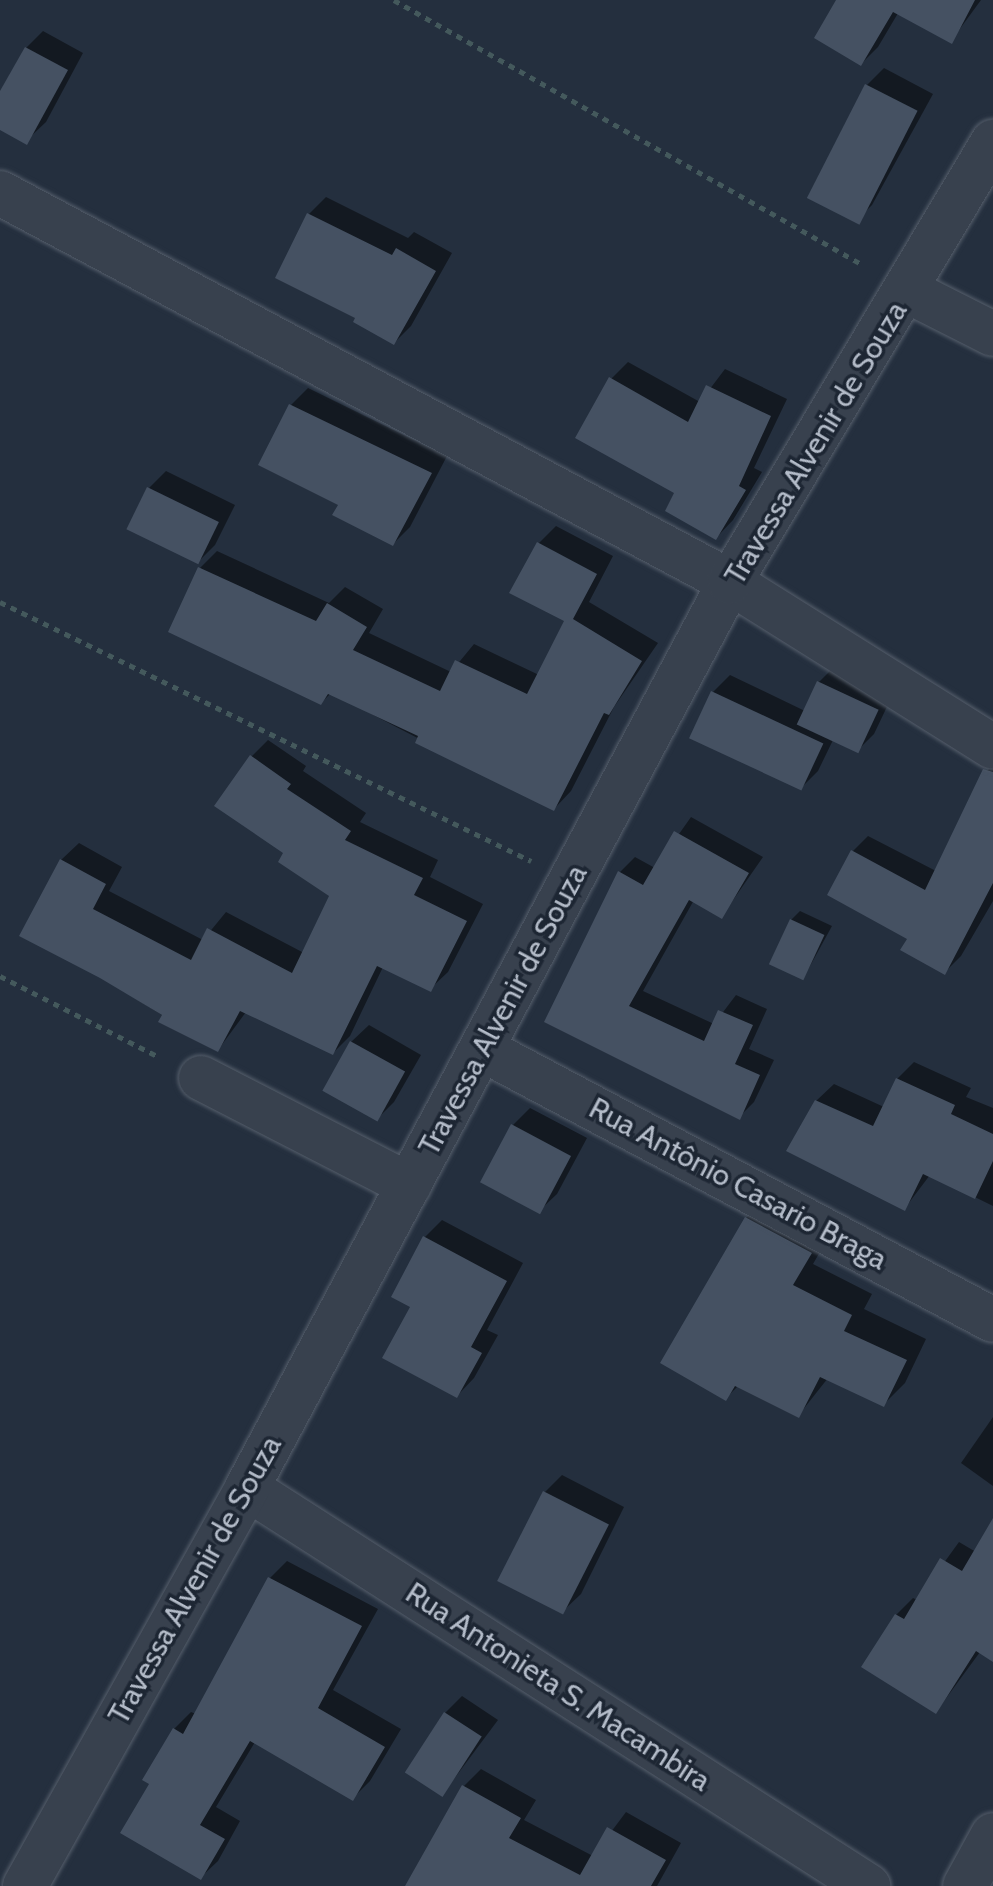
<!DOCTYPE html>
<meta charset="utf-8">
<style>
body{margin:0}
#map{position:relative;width:993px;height:1886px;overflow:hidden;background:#242f3e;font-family:Cabin,sans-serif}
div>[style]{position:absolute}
.shadow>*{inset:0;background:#0007}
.building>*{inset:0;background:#455162;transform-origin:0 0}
.path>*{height:5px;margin-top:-2.5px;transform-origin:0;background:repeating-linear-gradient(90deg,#44595c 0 6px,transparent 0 12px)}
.roads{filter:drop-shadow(0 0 2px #565f6c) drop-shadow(0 0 2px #565f6c)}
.minor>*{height:44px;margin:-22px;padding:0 22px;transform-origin:22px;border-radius:22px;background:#38414e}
span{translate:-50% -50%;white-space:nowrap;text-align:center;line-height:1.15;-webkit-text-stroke:7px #1d2633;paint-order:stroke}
.street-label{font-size:30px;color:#b4bcc9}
</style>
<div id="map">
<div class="shadow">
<div style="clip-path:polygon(838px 0,981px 0,951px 41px,904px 3px,878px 47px,861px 64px)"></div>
<div style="clip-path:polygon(43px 31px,83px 53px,46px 122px,28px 139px,0 123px,0 95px,26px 48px)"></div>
<div style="clip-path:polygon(884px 68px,933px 94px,872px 205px,855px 222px,867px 85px)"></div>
<div style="clip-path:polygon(326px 197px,408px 238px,414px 232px,452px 253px,411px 326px,394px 343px,358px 317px,277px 277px,309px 214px)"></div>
<div style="clip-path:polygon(628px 362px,700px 402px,725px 369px,787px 399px,754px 468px,762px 472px,733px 520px,716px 538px,611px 379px)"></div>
<div style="clip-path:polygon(308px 388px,447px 456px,410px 527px,393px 544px,340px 504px,291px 405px)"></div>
<div style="clip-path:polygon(166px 471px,235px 505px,215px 545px,198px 562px,149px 488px)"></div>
<div style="clip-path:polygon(556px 526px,613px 556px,589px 602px,658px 643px,614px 707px,571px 791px,554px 809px,331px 693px,321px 703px,200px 568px,217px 551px,329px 603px,345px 587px,383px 609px,369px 633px,451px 672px,474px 644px,539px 675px,567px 621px,512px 592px,539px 543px)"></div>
<div style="clip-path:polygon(836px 665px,894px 692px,874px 734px,857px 751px,833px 740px,818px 771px,801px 788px,713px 692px,730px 675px,805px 711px,819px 682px)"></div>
<div style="clip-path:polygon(268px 740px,306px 766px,303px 771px,366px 813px,360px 822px,438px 860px,430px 877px,483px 904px,448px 972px,430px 989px,383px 967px,350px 1036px,333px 1053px,246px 1012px,218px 1050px,101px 977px,61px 860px,79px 843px,122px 867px,109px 891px,203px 940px,226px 912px,304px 953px,332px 896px,286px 853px,251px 757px)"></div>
<div style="clip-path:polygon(993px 765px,993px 901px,961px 956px,945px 972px,910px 938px,852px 852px,868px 836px,936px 871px,982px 776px)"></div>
<div style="clip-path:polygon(691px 817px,763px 857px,722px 916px,694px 900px,643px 991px,714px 1024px,736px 995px,767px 1009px,749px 1049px,774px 1060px,754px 1102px,739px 1117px,546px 1022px,620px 872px,635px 857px,655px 868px)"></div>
<div style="clip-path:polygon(800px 911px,832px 926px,804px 977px,791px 920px)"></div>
<div style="clip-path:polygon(369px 1025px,421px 1055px,394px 1102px,377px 1119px,351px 1042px)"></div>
<div style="clip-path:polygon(914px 1062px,971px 1088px,966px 1097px,993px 1108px,993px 1206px,930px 1175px,905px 1208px,816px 1101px,834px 1084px,884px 1107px,897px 1079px)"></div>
<div style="clip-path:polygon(530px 1108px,587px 1138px,557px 1194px,539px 1211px,513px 1125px)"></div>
<div style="clip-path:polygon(768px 1197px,832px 1231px,813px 1264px,872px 1294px,864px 1309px,926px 1339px,905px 1383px,884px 1404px,828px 1378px,798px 1416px,738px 1386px,725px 1399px,746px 1218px)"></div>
<div style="clip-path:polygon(442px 1220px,523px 1263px,487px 1330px,498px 1335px,474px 1378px,457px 1396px,412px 1306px,424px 1238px)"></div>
<div style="clip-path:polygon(993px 1417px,993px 1486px,961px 1463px)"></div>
<div style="clip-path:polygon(562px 1475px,624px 1507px,581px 1594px,563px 1611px,545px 1492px)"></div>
<div style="clip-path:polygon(993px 1522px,993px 1659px,980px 1652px,936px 1712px,896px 1615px,913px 1598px,917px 1600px,959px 1542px,976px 1552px)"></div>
<div style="clip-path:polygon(287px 1561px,378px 1609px,333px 1690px,401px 1729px,370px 1781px,353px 1798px,255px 1742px,216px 1807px,240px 1821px,218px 1861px,200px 1878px,151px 1783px,174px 1729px,191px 1712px,196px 1714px,270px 1578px)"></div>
<div style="clip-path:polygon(462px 1696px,498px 1720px,442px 1795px,445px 1713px)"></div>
<div style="clip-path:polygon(481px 1769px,536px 1800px,524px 1820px,593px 1856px,626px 1812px,681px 1843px,657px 1886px,407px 1886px,464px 1786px)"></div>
</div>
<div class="building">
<div style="clip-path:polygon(836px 0,975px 0,952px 44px,893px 12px,861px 66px,814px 38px)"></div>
<div style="clip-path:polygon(25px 47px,68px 70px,27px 145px,0 130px,0 91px)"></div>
<div style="left:865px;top:84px;width:59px;height:128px;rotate:27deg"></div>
<div style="clip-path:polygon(307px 213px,392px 255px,396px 248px,436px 271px,394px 345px,353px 322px,355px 318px,275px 278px)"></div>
<div style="clip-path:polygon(609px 377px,688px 422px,706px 385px,771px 416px,739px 486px,746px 490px,716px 540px,665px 511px,674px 493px,575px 438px)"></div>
<div style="clip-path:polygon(289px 404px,432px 473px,393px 546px,332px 515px,338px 505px,258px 465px)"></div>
<div style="left:147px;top:487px;width:80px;height:47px;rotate:26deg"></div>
<div style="clip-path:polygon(537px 542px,597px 574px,573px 619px,642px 661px,609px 715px,604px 713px,554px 811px,415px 743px,418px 736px,328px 694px,321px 705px,168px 632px,198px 567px,316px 621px,327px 603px,367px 627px,353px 650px,440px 691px,455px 660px,527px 694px,564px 621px,509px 593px)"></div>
<div style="left:817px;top:681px;width:68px;height:48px;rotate:25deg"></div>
<div style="left:711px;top:691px;width:124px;height:52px;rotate:25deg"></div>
<div style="clip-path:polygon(250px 755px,291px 784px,287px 789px,351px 831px,345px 840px,423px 878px,414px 895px,467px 921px,431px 992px,377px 966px,333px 1055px,240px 1011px,218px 1052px,158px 1022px,162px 1015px,100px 978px,19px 936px,60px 859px,106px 884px,93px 909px,191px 960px,207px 928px,292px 973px,329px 896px,278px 862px,283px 853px,214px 806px)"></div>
<div style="clip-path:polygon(983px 769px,993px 772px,993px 883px,945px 975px,900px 950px,907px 939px,827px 895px,851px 850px,925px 890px)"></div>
<div style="clip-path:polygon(674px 831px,749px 873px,722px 919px,689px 900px,629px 1006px,704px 1041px,718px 1010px,753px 1025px,735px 1064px,760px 1075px,740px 1120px,544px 1022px,618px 871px,643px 885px)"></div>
<div style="left:790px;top:919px;width:38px;height:50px;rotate:25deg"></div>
<div style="left:350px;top:1041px;width:63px;height:57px;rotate:29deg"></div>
<div style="clip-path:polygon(896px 1078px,955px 1105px,951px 1114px,993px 1134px,993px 1161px,975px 1199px,923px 1174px,905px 1211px,786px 1151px,815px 1100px,873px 1126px)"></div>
<div style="left:511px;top:1124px;width:68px;height:66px;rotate:28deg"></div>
<div style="clip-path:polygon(745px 1217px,812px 1253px,793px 1285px,852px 1315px,844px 1331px,907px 1360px,884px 1407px,820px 1377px,799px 1418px,735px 1386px,726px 1401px,660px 1363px)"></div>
<div style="clip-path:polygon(423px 1236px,507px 1281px,471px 1347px,482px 1353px,457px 1398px,382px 1358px,410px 1307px,391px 1297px)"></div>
<div style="left:543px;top:1491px;width:74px;height:101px;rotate:27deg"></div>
<div style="clip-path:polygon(993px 1518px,993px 1662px,976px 1651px,936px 1714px,861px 1667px,895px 1614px,904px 1619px,940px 1558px,962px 1571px)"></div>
<div style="clip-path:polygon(268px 1577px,362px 1626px,318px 1708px,385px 1747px,353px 1801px,250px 1741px,200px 1825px,225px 1839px,201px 1880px,120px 1833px,149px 1784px,142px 1780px,173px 1728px,183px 1734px)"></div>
<div style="left:444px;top:1712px;width:45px;height:72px;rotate:33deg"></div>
<div style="clip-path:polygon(462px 1785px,521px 1818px,509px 1838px,580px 1875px,607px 1827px,666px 1860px,651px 1886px,405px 1886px)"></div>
</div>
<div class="path">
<div style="left:394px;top:0;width:539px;rotate:29.47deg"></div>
<div style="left:0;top:602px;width:591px;rotate:26deg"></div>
<div style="left:0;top:976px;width:178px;rotate:27deg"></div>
</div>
<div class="roads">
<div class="minor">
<div style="left:0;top:193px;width:827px;rotate:28.05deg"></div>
<div style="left:730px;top:582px;width:310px;rotate:32.1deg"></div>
<div style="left:908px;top:291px;width:95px;rotate:26.8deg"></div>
<div style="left:482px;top:1049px;width:578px;rotate:27.94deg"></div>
<div style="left:201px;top:1078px;width:234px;rotate:27.2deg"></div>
<div style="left:247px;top:1488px;width:738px;rotate:32.66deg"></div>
<div style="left:25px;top:1886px;width:456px;rotate:-60.8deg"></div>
<div style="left:247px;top:1488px;width:1027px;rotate:-61.94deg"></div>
<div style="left:730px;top:582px;width:513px;rotate:-59.13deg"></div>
<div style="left:965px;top:1886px;width:58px;rotate:-61.2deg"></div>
</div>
</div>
<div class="street-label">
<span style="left:816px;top:443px;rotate:-59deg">Travessa Alvenir de Souza</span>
<span style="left:503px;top:1010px;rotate:-62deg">Travessa Alvenir de Souza</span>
<span style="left:738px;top:1184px;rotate:28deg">Rua Antônio Casario Braga</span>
<span style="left:195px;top:1580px;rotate:-61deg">Travessa Alvenir de Souza</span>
<span style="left:558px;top:1687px;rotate:33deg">Rua Antonieta S. Macambira</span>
</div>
</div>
